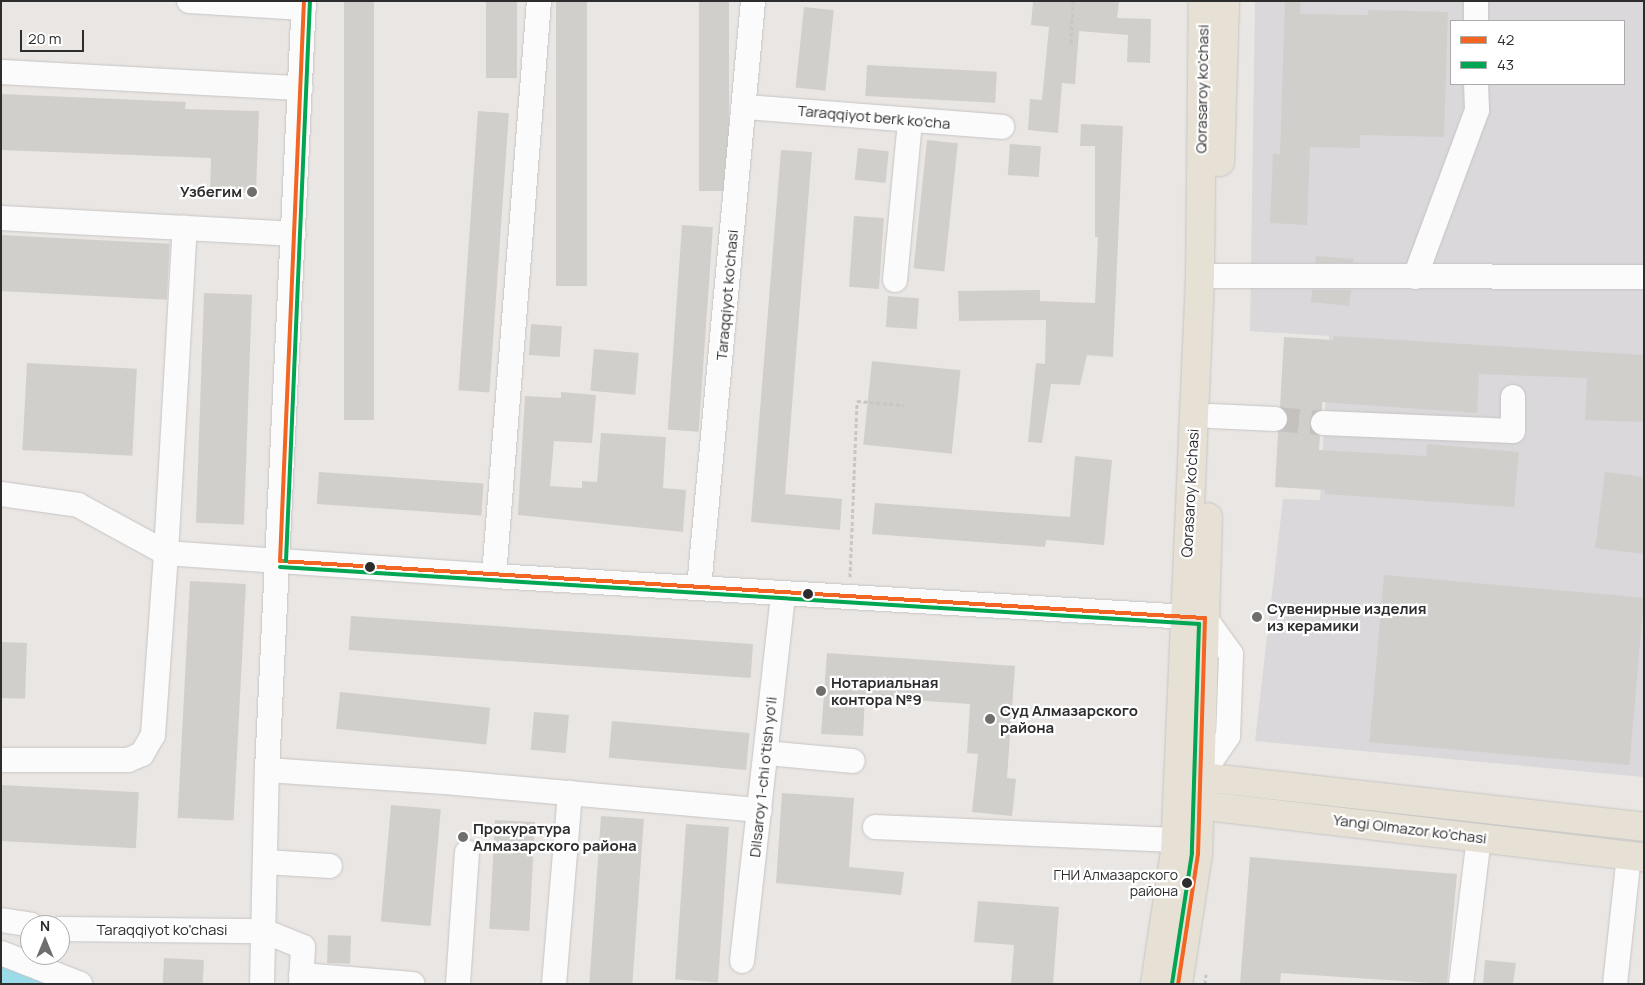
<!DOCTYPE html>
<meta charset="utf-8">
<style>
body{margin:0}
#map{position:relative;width:1645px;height:985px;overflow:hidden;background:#eae6e3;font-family:Manrope,sans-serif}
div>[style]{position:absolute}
.industrial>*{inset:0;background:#dad8da}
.water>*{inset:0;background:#9adce9}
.building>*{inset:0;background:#d1cfcc;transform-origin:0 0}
.minor-tunnel>*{height:24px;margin-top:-12px;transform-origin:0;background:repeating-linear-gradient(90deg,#c4c1bf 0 24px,transparent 0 36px)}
.path>*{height:3px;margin-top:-1.5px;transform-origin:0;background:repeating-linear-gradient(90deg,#c7c7c6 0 4px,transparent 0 6.5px)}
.roads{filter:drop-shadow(0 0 1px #c6c5c5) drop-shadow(0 0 1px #c6c5c5)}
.minor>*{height:24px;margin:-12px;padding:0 12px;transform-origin:12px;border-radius:12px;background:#fcfbfb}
.major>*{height:28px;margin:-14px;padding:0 14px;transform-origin:14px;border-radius:14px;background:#e7e1d5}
.bus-1>*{height:4px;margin:-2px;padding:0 2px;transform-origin:2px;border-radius:2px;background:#f26522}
.bus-2>*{height:4px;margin:-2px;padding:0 2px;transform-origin:2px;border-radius:2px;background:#00a651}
.dots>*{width:14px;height:14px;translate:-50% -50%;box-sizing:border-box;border:2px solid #fff;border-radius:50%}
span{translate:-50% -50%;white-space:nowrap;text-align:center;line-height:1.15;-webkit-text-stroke:4.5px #fff;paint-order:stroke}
.bus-label{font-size:14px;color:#2d2d2d}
.right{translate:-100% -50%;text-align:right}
.street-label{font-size:15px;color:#2d2d2d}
.poi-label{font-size:15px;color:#2d2d2d;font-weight:700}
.left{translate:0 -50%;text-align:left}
.frame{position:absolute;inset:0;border:2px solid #2d2d2d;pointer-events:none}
.legend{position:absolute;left:1450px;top:20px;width:175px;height:65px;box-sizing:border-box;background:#fff;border:1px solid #ababab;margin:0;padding:6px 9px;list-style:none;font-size:15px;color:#2d2d2d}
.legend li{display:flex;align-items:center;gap:10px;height:25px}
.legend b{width:25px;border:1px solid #ababab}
.north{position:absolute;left:20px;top:915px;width:50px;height:50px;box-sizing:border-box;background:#fff;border:1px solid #ababab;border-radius:50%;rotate:0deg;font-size:14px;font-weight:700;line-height:20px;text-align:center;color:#2d2d2d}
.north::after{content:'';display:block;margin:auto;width:18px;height:22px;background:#6f6e6d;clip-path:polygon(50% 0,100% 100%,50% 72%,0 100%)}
.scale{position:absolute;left:20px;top:30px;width:64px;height:22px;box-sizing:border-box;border:2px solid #2d2d2d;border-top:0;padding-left:6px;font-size:15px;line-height:18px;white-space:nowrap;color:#2d2d2d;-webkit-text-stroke:4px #fff;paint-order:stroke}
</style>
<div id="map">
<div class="industrial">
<div style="clip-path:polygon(evenodd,1255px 1px,1644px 1px,1644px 777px,1255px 741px,1283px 499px,1320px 500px,1329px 336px,1250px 331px,1255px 1px,1451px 21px,1624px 21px,1624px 84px,1451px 84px,1451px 21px)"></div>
</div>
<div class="water">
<div style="clip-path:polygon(1px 960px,66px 984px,1px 984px)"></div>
</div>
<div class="building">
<div style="left:344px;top:1px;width:30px;height:419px"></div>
<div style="left:486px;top:1px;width:31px;height:77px"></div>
<div style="left:556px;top:1px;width:31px;height:285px"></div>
<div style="left:699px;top:1px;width:30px;height:190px"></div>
<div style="clip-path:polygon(1033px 1px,1119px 2px,1117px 18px,1151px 19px,1150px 63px,1127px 62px,1128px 35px,1079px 31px,1075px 84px,1062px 83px,1058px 133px,1028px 130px,1030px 99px,1042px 100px,1049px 27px,1031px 25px)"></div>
<div style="clip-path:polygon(1285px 1px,1301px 1px,1300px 14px,1368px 15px,1368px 10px,1448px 12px,1444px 137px,1360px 135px,1360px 148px,1310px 147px,1307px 225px,1270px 223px,1273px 154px,1280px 154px)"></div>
<div style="left:804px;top:7px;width:30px;height:81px;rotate:6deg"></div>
<div style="left:867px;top:65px;width:130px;height:31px;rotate:3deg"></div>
<div style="clip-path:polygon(1px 94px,186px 102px,185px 109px,259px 111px,256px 193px,210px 192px,211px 158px,1px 150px)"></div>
<div style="left:478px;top:111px;width:31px;height:280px;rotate:4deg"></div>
<div style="clip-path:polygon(1081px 124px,1123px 126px,1113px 357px,1087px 355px,1080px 385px,1051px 384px,1042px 443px,1028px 442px,1036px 363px,1045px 364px,1046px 320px,959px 321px,958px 291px,1040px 290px,1040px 301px,1095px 303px,1098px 237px,1095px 237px,1095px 146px,1080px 146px)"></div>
<div style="left:927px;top:140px;width:31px;height:129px;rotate:6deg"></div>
<div style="left:1010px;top:144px;width:31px;height:31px;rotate:4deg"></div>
<div style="left:858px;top:148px;width:31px;height:32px;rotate:6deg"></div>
<div style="clip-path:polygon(781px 150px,812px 152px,785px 494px,842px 499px,840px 530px,751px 522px)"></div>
<div style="left:854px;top:216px;width:30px;height:71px;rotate:4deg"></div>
<div style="left:682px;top:225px;width:31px;height:205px;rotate:4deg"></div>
<div style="left:1px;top:235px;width:169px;height:56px;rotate:3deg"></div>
<div style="clip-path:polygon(1316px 256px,1354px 259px,1353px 263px,1315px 263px)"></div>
<div style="clip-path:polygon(1312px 290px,1351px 290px,1349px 306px,1311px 302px)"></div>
<div style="left:204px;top:293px;width:48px;height:230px;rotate:2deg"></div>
<div style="left:888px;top:296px;width:31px;height:31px;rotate:4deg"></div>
<div style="left:531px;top:324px;width:31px;height:31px;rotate:4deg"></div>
<div style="clip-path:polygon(1334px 336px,1644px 355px,1644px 422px,1585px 420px,1587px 378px,1479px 374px,1477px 413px,1322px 402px,1322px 410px,1311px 416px,1311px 429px,1320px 436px,1319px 450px,1426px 456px,1427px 444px,1519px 452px,1514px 507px,1325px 494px,1325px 490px,1275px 487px,1278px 432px,1286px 427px,1289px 420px,1287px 412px,1280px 407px,1284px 337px,1333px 340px)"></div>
<div style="left:594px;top:349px;width:45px;height:42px;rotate:5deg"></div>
<div style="left:872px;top:361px;width:89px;height:84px;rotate:6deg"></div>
<div style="left:27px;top:363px;width:110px;height:87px;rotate:3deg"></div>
<div style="clip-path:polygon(561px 392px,596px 395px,592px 443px,554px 441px,550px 486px,582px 488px,582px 481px,597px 482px,601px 433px,666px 437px,663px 488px,686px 490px,683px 532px,518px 515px,525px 396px,561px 398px)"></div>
<div style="clip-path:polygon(1075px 456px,1112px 460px,1104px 545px,1046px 540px,1045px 547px,872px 534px,875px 503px,1070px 517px)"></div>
<div style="left:319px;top:472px;width:165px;height:32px;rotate:4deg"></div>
<div style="clip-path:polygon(1605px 472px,1644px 477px,1644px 554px,1595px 548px)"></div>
<div style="left:1384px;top:575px;width:261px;height:168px;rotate:5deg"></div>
<div style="left:190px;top:581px;width:56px;height:237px;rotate:3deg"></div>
<div style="left:351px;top:616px;width:403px;height:34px;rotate:4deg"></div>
<div style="left:1px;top:642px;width:26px;height:56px;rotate:2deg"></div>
<div style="clip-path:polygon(827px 653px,1015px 666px,1007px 778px,1016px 779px,1012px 816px,972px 812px,978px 754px,967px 753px,970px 704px,865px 697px,863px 736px,821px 734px)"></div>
<div style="left:340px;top:692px;width:151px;height:37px;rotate:6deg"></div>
<div style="left:534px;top:712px;width:35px;height:38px;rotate:5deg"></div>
<div style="left:612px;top:721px;width:138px;height:37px;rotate:5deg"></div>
<div style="left:1px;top:785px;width:138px;height:56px;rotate:3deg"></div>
<div style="clip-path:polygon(782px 793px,854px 798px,849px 867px,904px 872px,901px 895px,776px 883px)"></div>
<div style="left:391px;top:805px;width:50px;height:117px;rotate:5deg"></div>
<div style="left:601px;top:816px;width:43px;height:169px;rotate:4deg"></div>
<div style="left:495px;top:820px;width:40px;height:109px;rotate:3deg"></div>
<div style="left:686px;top:824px;width:43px;height:156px;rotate:4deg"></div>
<div style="clip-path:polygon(1250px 857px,1457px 874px,1447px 984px,1281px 973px,1280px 984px,1240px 984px)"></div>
<div style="clip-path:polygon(978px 901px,1059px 907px,1053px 984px,1011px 984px,1014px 945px,974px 942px)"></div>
<div style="left:328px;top:935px;width:23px;height:28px;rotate:2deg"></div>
<div style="left:164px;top:958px;width:40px;height:26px;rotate:3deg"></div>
<div style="clip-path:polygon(1485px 960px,1516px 963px,1513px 984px,1483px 984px)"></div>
</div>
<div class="minor-tunnel">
<div style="left:1275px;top:419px;width:48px;rotate:4.8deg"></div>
</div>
<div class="path">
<div style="left:1071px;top:43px;width:42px;rotate:-87.3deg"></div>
<div style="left:850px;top:577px;width:176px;rotate:-87.7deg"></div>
<div style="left:857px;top:401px;width:47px;rotate:4.9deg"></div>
<div style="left:1205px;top:984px;width:10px;rotate:-84deg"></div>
</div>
<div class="roads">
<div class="minor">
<div style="left:189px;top:1px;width:115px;rotate:3.5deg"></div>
<div style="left:1476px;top:1px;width:20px;rotate:90deg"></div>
<div style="left:1px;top:72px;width:300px;rotate:3.1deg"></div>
<div style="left:745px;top:107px;width:258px;rotate:4.4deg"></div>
<div style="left:1px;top:218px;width:293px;rotate:3.1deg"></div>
<div style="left:1200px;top:276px;width:444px;rotate:0.1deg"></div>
<div style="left:1415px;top:277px;width:178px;rotate:-69.6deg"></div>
<div style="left:1477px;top:110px;width:26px;rotate:-92deg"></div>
<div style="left:895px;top:280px;width:161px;rotate:-84.6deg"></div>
<div style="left:1211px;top:416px;width:64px;rotate:2.7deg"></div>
<div style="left:1323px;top:423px;width:190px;rotate:2.4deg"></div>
<div style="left:1513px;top:431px;width:34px;rotate:-90deg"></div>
<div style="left:1px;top:494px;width:78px;rotate:8.1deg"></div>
<div style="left:78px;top:505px;width:100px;rotate:28.6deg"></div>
<div style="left:166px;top:553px;width:326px;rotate:-86.7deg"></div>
<div style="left:494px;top:576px;width:577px;rotate:-85.53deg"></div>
<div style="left:699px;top:588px;width:589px;rotate:-84.74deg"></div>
<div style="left:766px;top:753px;width:87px;rotate:5.3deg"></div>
<div style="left:1px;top:760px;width:127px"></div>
<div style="left:128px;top:760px;width:15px;rotate:-23deg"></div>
<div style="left:142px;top:754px;width:22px;rotate:-60deg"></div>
<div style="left:153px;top:735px;width:182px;rotate:-85.9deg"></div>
<div style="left:166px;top:553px;width:329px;rotate:4deg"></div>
<div style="left:494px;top:576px;width:712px;rotate:3.38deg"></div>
<div style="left:1205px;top:618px;width:44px;rotate:54.2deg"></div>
<div style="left:1231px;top:654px;width:82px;rotate:92.1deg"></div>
<div style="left:1228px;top:736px;width:50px;rotate:124.3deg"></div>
<div style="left:267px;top:770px;width:189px;rotate:3.9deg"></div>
<div style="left:456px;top:783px;width:305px;rotate:5.1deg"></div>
<div style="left:875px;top:827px;width:300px;rotate:2.5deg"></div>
<div style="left:265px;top:862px;width:65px;rotate:3.5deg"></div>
<div style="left:1px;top:920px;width:30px;rotate:9deg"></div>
<div style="left:60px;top:929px;width:204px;rotate:0.6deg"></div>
<div style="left:264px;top:931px;width:42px;rotate:22.3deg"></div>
<div style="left:303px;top:947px;width:37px;rotate:93deg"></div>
<div style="left:1px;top:953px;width:85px;rotate:21.4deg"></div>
<div style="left:742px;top:961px;width:370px;rotate:-83.6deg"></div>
<div style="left:301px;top:975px;width:112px;rotate:4.6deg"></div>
<div style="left:262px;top:984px;width:214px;rotate:-88.7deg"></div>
<div style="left:267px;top:770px;width:770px;rotate:-87.25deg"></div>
<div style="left:458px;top:984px;width:132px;rotate:-86.1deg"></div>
<div style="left:554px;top:984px;width:192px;rotate:-85.2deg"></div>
<div style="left:1461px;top:984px;width:148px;rotate:-83deg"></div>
<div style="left:1615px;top:984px;width:130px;rotate:-83.8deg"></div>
</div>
<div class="major">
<div style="left:1220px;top:162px;width:161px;rotate:-88.2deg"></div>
<div style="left:1183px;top:775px;width:464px;rotate:6.4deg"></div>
<div style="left:1181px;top:803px;width:466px;rotate:6.7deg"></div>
<div style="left:1155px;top:984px;width:134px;rotate:-81.4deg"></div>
<div style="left:1175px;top:852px;width:577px;rotate:-87.51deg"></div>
<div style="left:1200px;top:276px;width:275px;rotate:-89.4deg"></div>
<div style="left:1178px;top:984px;width:132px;rotate:-81.3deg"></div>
<div style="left:1198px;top:854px;width:337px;rotate:-88.3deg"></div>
</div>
</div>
<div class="bus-1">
<div style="left:280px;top:561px;width:927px;rotate:3.53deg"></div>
<div style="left:1205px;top:618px;width:236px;rotate:91.7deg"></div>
<div style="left:1198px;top:854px;width:132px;rotate:98.7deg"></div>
<div style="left:280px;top:561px;width:561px;rotate:-87.55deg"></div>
</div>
<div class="bus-2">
<div style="left:286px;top:561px;width:561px;rotate:-87.55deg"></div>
<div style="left:280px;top:567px;width:921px;rotate:3.55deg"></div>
<div style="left:1199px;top:624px;width:229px;rotate:91.8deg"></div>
<div style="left:1192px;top:853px;width:132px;rotate:98.7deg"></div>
</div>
<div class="dots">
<div style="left:252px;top:192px;background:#6f6e6d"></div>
<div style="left:370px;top:567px;background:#2d2d2d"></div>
<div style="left:808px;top:594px;background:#2d2d2d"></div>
<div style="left:1257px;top:617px;background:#6f6e6d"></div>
<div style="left:821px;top:691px;background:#6f6e6d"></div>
<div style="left:990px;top:719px;background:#6f6e6d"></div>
<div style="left:463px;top:837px;background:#6f6e6d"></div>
<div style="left:1187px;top:883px;background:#2d2d2d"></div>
</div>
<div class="bus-label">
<span class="right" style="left:1178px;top:883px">ГНИ Алмазарского<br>района</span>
</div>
<div class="street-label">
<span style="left:1202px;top:89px;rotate:-89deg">Qorasaroy ko'chasi</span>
<span style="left:874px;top:117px;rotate:5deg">Taraqqiyot berk ko'cha</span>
<span style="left:727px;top:295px;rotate:-85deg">Taraqqiyot ko'chasi</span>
<span style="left:1190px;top:493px;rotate:-87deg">Qorasaroy ko'chasi</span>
<span style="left:763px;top:777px;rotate:-84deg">Dilsaroy 1-chi o'tish yo'li</span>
<span style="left:1410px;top:829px;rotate:7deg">Yangi Olmazor ko'chasi</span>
<span style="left:162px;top:930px">Taraqqiyot ko'chasi</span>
</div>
<div class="poi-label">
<span class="right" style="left:242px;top:192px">Узбегим</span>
<span class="left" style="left:1267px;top:617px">Сувенирные изделия<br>из керамики</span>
<span class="left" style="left:831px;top:691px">Нотариальная<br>контора №9</span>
<span class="left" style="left:1000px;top:719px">Суд Алмазарского<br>района</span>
<span class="left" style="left:473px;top:837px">Прокуратура<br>Алмазарского района</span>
</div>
<div class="frame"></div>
<ul class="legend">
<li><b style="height:6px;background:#f26522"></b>42</li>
<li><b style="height:6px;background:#00a651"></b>43</li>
</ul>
<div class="north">N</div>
<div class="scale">20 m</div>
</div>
